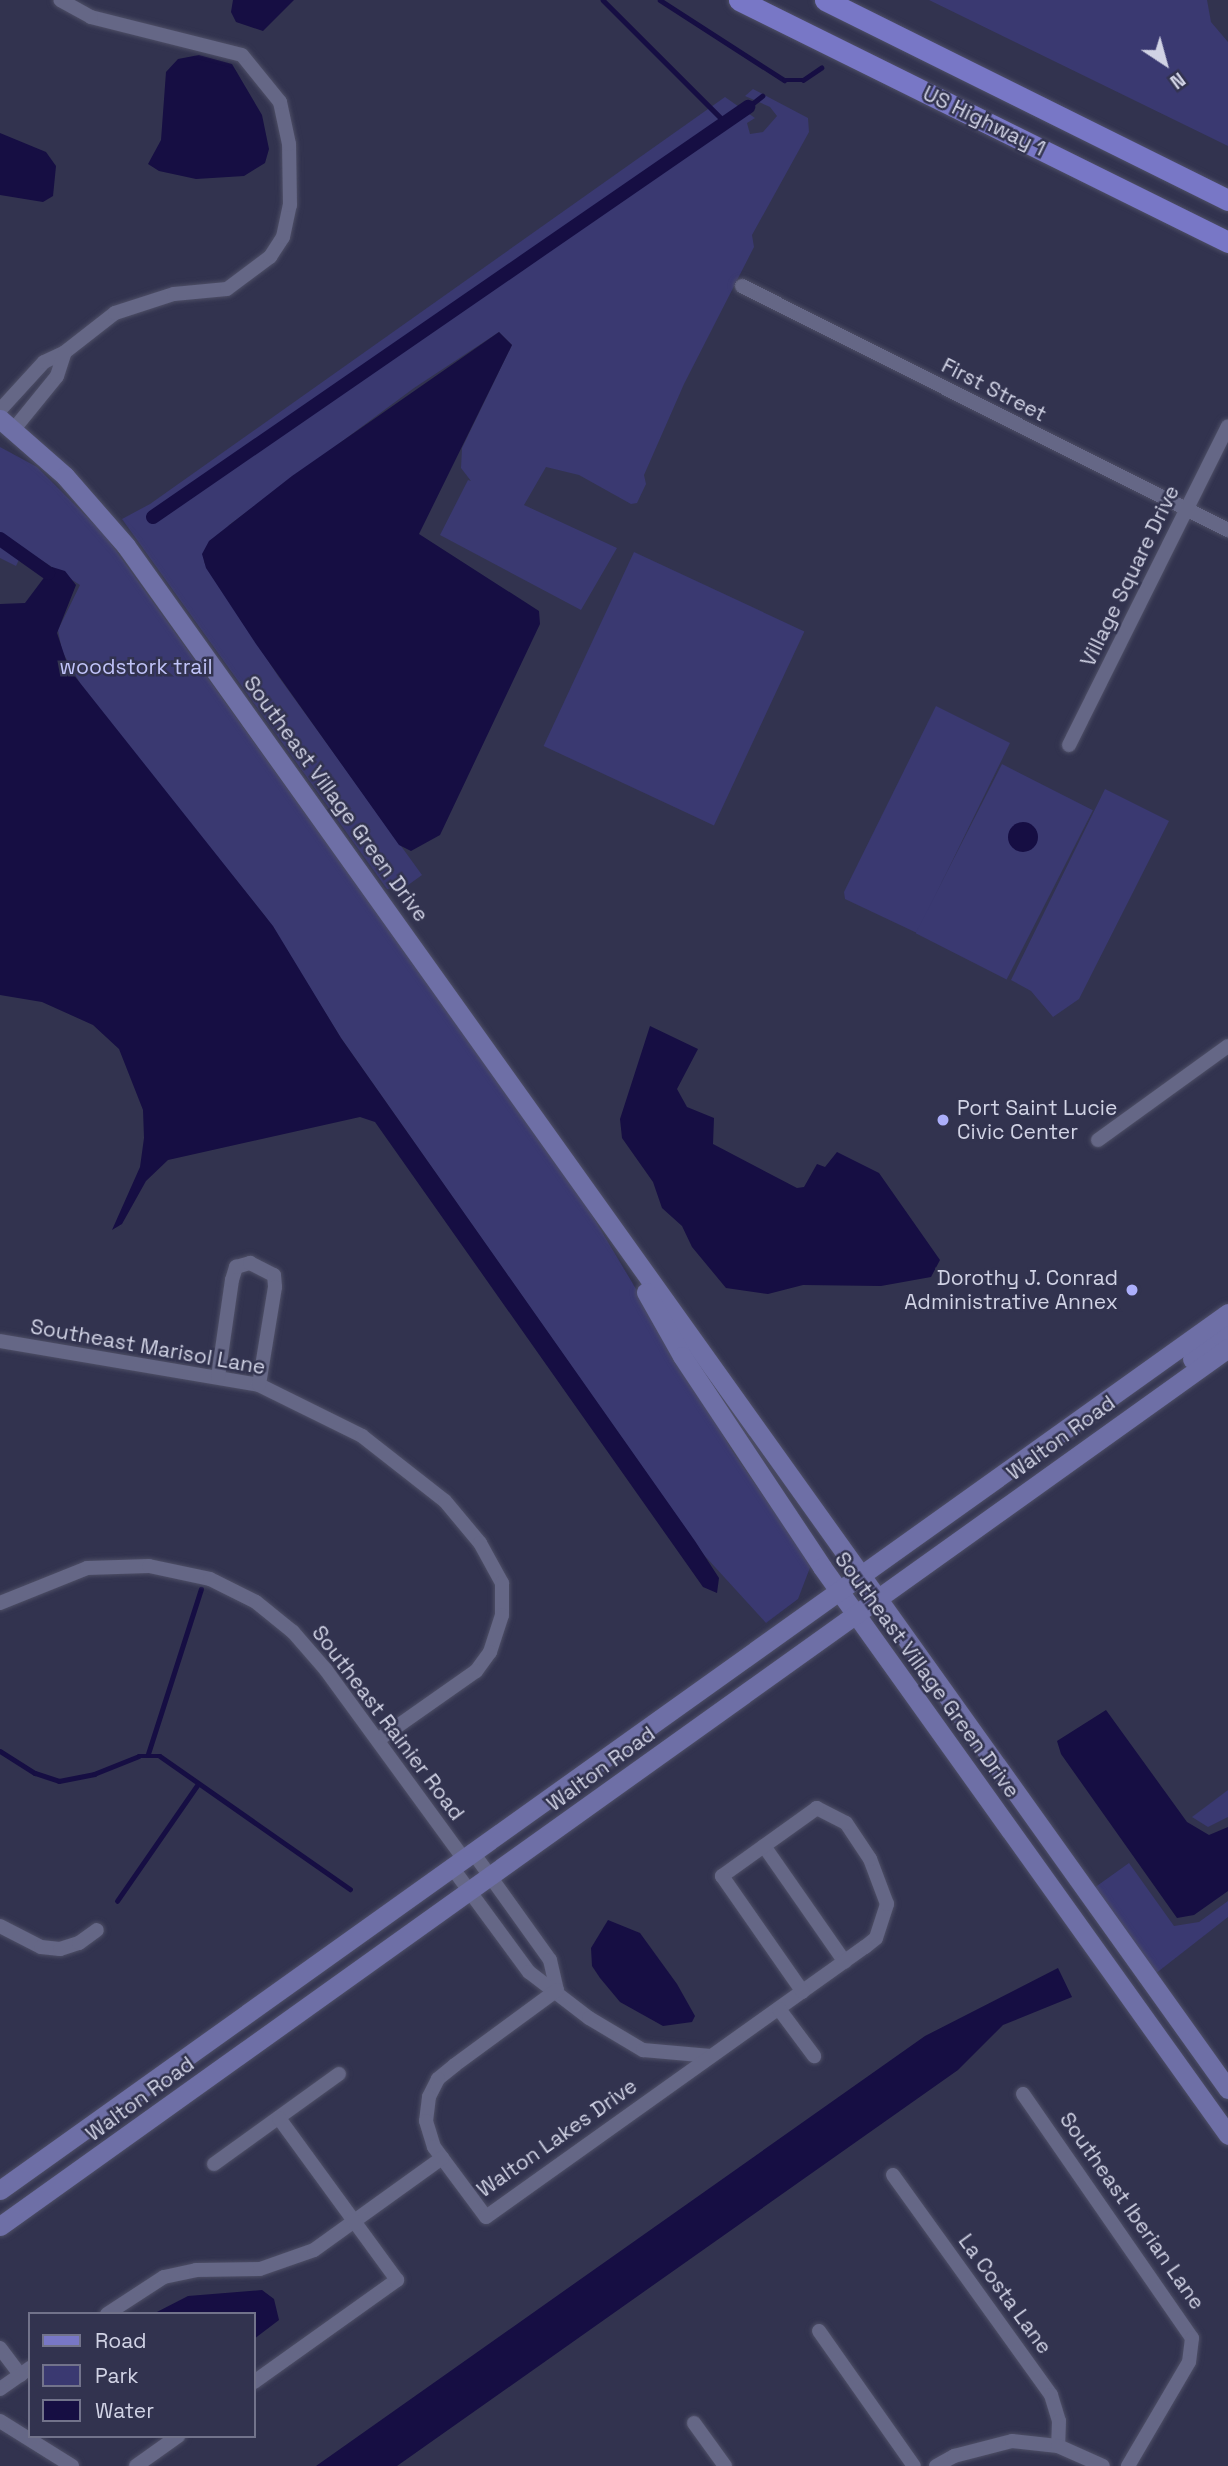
<!DOCTYPE html>
<style>
body{margin:0}
#map{position:relative;width:1228px;height:2466px;overflow:hidden;background:#32334f;font-family:"Space Grotesk",sans-serif}
div>[style]{position:absolute}
.green>*{inset:0;background:#3a3971;transform-origin:0 0}
.water>*{inset:0;background:#160e43}
.round{border-radius:50%}
.stream>*{height:4.5px;margin:-2.25px;padding:0 2.25px;transform-origin:2.25px;border-radius:2.25px;background:#160e43}
.canal>*{height:14px;margin:-7px;padding:0 7px;transform-origin:7px;border-radius:7px;background:#160e43}
.roads{filter:drop-shadow(0 0 2px #4e4f66) drop-shadow(0 0 2px #4e4f66)}
.street>*{height:14px;margin:-7px;padding:0 7px;transform-origin:7px;border-radius:7px;background:#656786}
.secondary>*{height:19px;margin:-9.5px;padding:0 9.5px;transform-origin:9.5px;border-radius:9.5px;background:#6e6fa6}
.primary>*{height:21px;margin:-10.5px;padding:0 10.5px;transform-origin:10.5px;border-radius:10.5px;background:#7877c6}
.dots>*{width:19px;height:19px;translate:-50% -50%;box-sizing:border-box;border:4px solid #32334f;border-radius:50%}
span{translate:-50% -50%;white-space:nowrap;text-align:center;line-height:1.15;-webkit-text-stroke:5px #32334f;paint-order:stroke}
.street-label{font-size:21px;color:#d1d3e5}
.park-label{font-size:21px;color:#c0c3f8}
.poi-label{font-size:21px;color:#d1d3e5}
.left{translate:0 -50%;text-align:left}
.right{translate:-100% -50%;text-align:right}
.legend{position:absolute;left:28px;top:2312px;width:228px;height:126px;box-sizing:border-box;background:#32334f;border:2px solid #72738b;margin:0;padding:9px 12px;list-style:none;font-size:21px;color:#d1d3e5}
.legend li{display:flex;align-items:center;gap:14px;height:35px}
.legend b{width:35px;border:2px solid #72738b}
.north{position:absolute;left:1130px;top:28px;width:70px;height:70px;-webkit-text-stroke:5px #32334f;paint-order:stroke;rotate:144deg;font-size:19px;font-weight:700;line-height:28px;text-align:center;color:#d1d3e5}
.north::after{content:'';display:block;margin:auto;width:24px;height:32px;background:#d1d3e5;clip-path:polygon(50% 0,100% 100%,50% 72%,0 100%)}
</style>
<div id="map">
<div class="green">
<div style="clip-path:polygon(929px 0,1207px 0,1211px 22px,1228px 42px,1228px 146px)"></div>
<div style="clip-path:polygon(753px 89px,808px 118px,809px 132px,752px 235px,754px 247px,684px 384px,644px 475px,646px 484px,637px 503px,631px 504px,579px 475px,546px 467px,524px 505px,617px 548px,581px 610px,440px 535px,468px 480px,471px 481px,461px 468px,462px 448px,512px 345px,499px 332px,414px 388px,229px 525px,204px 562px,278px 676px,422px 875px,404px 888px,387px 889px,122px 519px,150px 504px,725px 97px,755px 118px,747px 123px,750px 134px,763px 132px,777px 116px,770px 107px,745px 96px)"></div>
<div style="clip-path:polygon(0 447px,37px 467px,104px 534px,583px 1200px,733px 1452px,811px 1565px,798px 1599px,766px 1623px,704px 1555px,341px 1038px,265px 916px,86px 694px,62px 651px,58px 630px,80px 585px,24px 549px,16px 566px,0 558px,0 536px,22px 548px,0 533px)"></div>
<div style="left:634px;top:552px;width:188px;height:214px;rotate:25deg"></div>
<div style="clip-path:polygon(936px 706px,1010px 743px,917px 933px,845px 899px,844px 892px)"></div>
<div style="left:1002px;top:764px;width:102px;height:190px;rotate:27deg"></div>
<div style="clip-path:polygon(1105px 789px,1169px 821px,1079px 999px,1053px 1017px,1031px 991px,1011px 980px)"></div>
<div style="clip-path:polygon(1228px 1790px,1228px 1817px,1208px 1827px,1192px 1817px)"></div>
<div style="clip-path:polygon(1129px 1863px,1174px 1926px,1199px 1922px,1228px 1901px,1228px 1917px,1155px 1974px,1094px 1888px)"></div>
</div>
<div class="water">
<div style="clip-path:polygon(233px 0,294px 0,263px 31px,236px 22px,231px 12px)"></div>
<div style="clip-path:polygon(199px 55px,232px 64px,262px 115px,269px 149px,265px 163px,244px 176px,196px 179px,159px 171px,148px 164px,161px 140px,166px 72px,178px 59px)"></div>
<div style="clip-path:polygon(0 133px,46px 152px,56px 166px,53px 196px,43px 202px,0 195px)"></div>
<div style="clip-path:polygon(499px 332px,512px 345px,419px 534px,539px 611px,540px 624px,440px 835px,411px 851px,399px 845px,256px 644px,206px 568px,202px 554px,209px 541px,292px 476px)"></div>
<div style="clip-path:polygon(52px 567px,65px 571px,76px 585px,57px 633px,69px 669px,273px 926px,341px 1038px,695px 1541px,719px 1578px,717px 1593px,703px 1587px,375px 1122px,360px 1117px,168px 1160px,146px 1181px,122px 1224px,112px 1230px,140px 1167px,144px 1138px,143px 1110px,119px 1049px,93px 1025px,42px 1002px,0 995px,0 604px,25px 603px)"></div>
<div class="round" style="left:1008px;top:822px;width:30px;height:30px"></div>
<div style="clip-path:polygon(650px 1026px,698px 1049px,677px 1089px,687px 1107px,714px 1118px,713px 1144px,797px 1188px,804px 1187px,817px 1164px,825px 1167px,837px 1152px,879px 1173px,940px 1260px,931px 1277px,881px 1286px,803px 1285px,768px 1294px,726px 1288px,692px 1247px,682px 1226px,662px 1208px,653px 1182px,622px 1138px,620px 1119px)"></div>
<div style="clip-path:polygon(1106px 1710px,1187px 1822px,1209px 1835px,1228px 1827px,1228px 1891px,1194px 1915px,1177px 1918px,1061px 1754px,1057px 1741px)"></div>
<div style="clip-path:polygon(608px 1920px,640px 1933px,677px 1984px,695px 2016px,692px 2022px,663px 2026px,620px 2002px,600px 1978px,592px 1966px,591px 1948px)"></div>
<div style="clip-path:polygon(1058px 1968px,1072px 1997px,1003px 2025px,958px 2070px,397px 2466px,316px 2466px,925px 2036px)"></div>
<div style="clip-path:polygon(262px 2290px,274px 2299px,279px 2320px,254px 2339px,254px 2314px,153px 2314px,188px 2296px)"></div>
</div>
<div class="stream">
<div style="left:603px;top:0;width:173px;rotate:45deg"></div>
<div style="left:660px;top:0;width:148px;rotate:32.8deg"></div>
<div style="left:784px;top:80px;width:19px"></div>
<div style="left:803px;top:80px;width:22px;rotate:-34deg"></div>
<div style="left:748px;top:107px;width:18px;rotate:-38deg"></div>
<div style="left:0;top:1751px;width:41px;rotate:32.2deg"></div>
<div style="left:35px;top:1773px;width:25px;rotate:18deg"></div>
<div style="left:59px;top:1781px;width:36px;rotate:-11deg"></div>
<div style="left:94px;top:1774px;width:48px;rotate:-21.8deg"></div>
<div style="left:139px;top:1756px;width:21px"></div>
<div style="left:160px;top:1756px;width:232px;rotate:35deg"></div>
<div style="left:148px;top:1754px;width:173px;rotate:-72.2deg"></div>
<div style="left:117px;top:1901px;width:142px;rotate:-55.3deg"></div>
</div>
<div class="canal">
<div style="left:153px;top:517px;width:723px;rotate:-34.57deg"></div>
<div style="left:0;top:539px;width:59px;rotate:35.3deg"></div>
</div>
<div class="roads">
<div class="street">
<div style="left:742px;top:286px;width:544px;rotate:26.66deg"></div>
<div style="left:0;top:410px;width:65px;rotate:-47.5deg"></div>
<div style="left:44px;top:362px;width:23px;rotate:-25deg"></div>
<div style="left:65px;top:352px;width:63px;rotate:-38deg"></div>
<div style="left:115px;top:313px;width:62px;rotate:-17.9deg"></div>
<div style="left:174px;top:294px;width:53px;rotate:-5.4deg"></div>
<div style="left:227px;top:289px;width:54px;rotate:-36.7deg"></div>
<div style="left:270px;top:257px;width:24px;rotate:-57deg"></div>
<div style="left:283px;top:237px;width:33px;rotate:-78deg"></div>
<div style="left:290px;top:205px;width:61px;rotate:-90.9deg"></div>
<div style="left:289px;top:144px;width:43px;rotate:-102.1deg"></div>
<div style="left:280px;top:102px;width:60px;rotate:-129deg"></div>
<div style="left:242px;top:55px;width:156px;rotate:-165.9deg"></div>
<div style="left:91px;top:17px;width:35px;rotate:-151deg"></div>
<div style="left:14px;top:429px;width:68px;rotate:-50.9deg"></div>
<div style="left:57px;top:376px;width:25px;rotate:-72deg"></div>
<div style="left:1069px;top:745px;width:356px;rotate:-63.5deg"></div>
<div style="left:1098px;top:1140px;width:160px;rotate:-35.9deg"></div>
<div style="left:0;top:1341px;width:263px;rotate:9.6deg"></div>
<div style="left:259px;top:1385px;width:115px;rotate:26.3deg"></div>
<div style="left:362px;top:1436px;width:105px;rotate:38.1deg"></div>
<div style="left:445px;top:1501px;width:55px;rotate:50.2deg"></div>
<div style="left:480px;top:1543px;width:46px;rotate:61.2deg"></div>
<div style="left:502px;top:1583px;width:32px;rotate:90deg"></div>
<div style="left:502px;top:1615px;width:39px;rotate:108deg"></div>
<div style="left:490px;top:1652px;width:24px;rotate:126deg"></div>
<div style="left:476px;top:1671px;width:120px;rotate:144.9deg"></div>
<div style="left:218px;top:1377px;width:98px;rotate:-81.8deg"></div>
<div style="left:232px;top:1280px;width:14px;rotate:-73deg"></div>
<div style="left:236px;top:1267px;width:15px;rotate:-16deg"></div>
<div style="left:250px;top:1263px;width:27px;rotate:27deg"></div>
<div style="left:274px;top:1275px;width:12px;rotate:85deg"></div>
<div style="left:275px;top:1287px;width:99px;rotate:99.3deg"></div>
<div style="left:0;top:1603px;width:94px;rotate:-21.9deg"></div>
<div style="left:87px;top:1568px;width:62px;rotate:-1.8deg"></div>
<div style="left:149px;top:1566px;width:62px;rotate:12deg"></div>
<div style="left:210px;top:1579px;width:51px;rotate:26.6deg"></div>
<div style="left:256px;top:1602px;width:48px;rotate:39deg"></div>
<div style="left:293px;top:1632px;width:50px;rotate:49deg"></div>
<div style="left:326px;top:1670px;width:233px;rotate:53.9deg"></div>
<div style="left:764px;top:1846px;width:141px;rotate:55.1deg"></div>
<div style="left:472px;top:1851px;width:134px;rotate:54.4deg"></div>
<div style="left:550px;top:1960px;width:31px;rotate:77deg"></div>
<div style="left:451px;top:1866px;width:132px;rotate:53.7deg"></div>
<div style="left:529px;top:1972px;width:76px;rotate:37.5deg"></div>
<div style="left:589px;top:2018px;width:63px;rotate:30.7deg"></div>
<div style="left:643px;top:2050px;width:68px;rotate:5deg"></div>
<div style="left:0;top:1926px;width:46px;rotate:27.1deg"></div>
<div style="left:41px;top:1947px;width:19px;rotate:6deg"></div>
<div style="left:60px;top:1949px;width:20px;rotate:-18deg"></div>
<div style="left:79px;top:1943px;width:22px;rotate:-36deg"></div>
<div style="left:557px;top:1990px;width:127px;rotate:143.7deg"></div>
<div style="left:455px;top:2065px;width:22px;rotate:141deg"></div>
<div style="left:438px;top:2079px;width:20px;rotate:117deg"></div>
<div style="left:429px;top:2097px;width:24px;rotate:97deg"></div>
<div style="left:426px;top:2121px;width:27px;rotate:73deg"></div>
<div style="left:434px;top:2147px;width:87px;rotate:53.4deg"></div>
<div style="left:486px;top:2217px;width:465px;rotate:-35.5deg"></div>
<div style="left:865px;top:1947px;width:14px;rotate:-39deg"></div>
<div style="left:876px;top:1938px;width:36px;rotate:-72deg"></div>
<div style="left:887px;top:1904px;width:48px;rotate:-110.7deg"></div>
<div style="left:870px;top:1859px;width:43px;rotate:-123.7deg"></div>
<div style="left:846px;top:1823px;width:33px;rotate:-153deg"></div>
<div style="left:817px;top:1808px;width:117px;rotate:144.4deg"></div>
<div style="left:722px;top:1876px;width:141px;rotate:55.1deg"></div>
<div style="left:779px;top:2009px;width:59px;rotate:53.3deg"></div>
<div style="left:1023px;top:2094px;width:297px;rotate:55.3deg"></div>
<div style="left:1192px;top:2338px;width:24px;rotate:97deg"></div>
<div style="left:1189px;top:2362px;width:121px;rotate:120.4deg"></div>
<div style="left:214px;top:2164px;width:154px;rotate:-35.8deg"></div>
<div style="left:893px;top:2175px;width:271px;rotate:54.3deg"></div>
<div style="left:1051px;top:2395px;width:27px;rotate:73deg"></div>
<div style="left:1059px;top:2421px;width:25px;rotate:92deg"></div>
<div style="left:107px;top:2314px;width:68px;rotate:-33deg"></div>
<div style="left:164px;top:2277px;width:33px;rotate:-12deg"></div>
<div style="left:196px;top:2270px;width:64px;rotate:-0.9deg"></div>
<div style="left:260px;top:2269px;width:57px;rotate:-19.4deg"></div>
<div style="left:314px;top:2250px;width:158px;rotate:-35.7deg"></div>
<div style="left:819px;top:2331px;width:165px;rotate:54.9deg"></div>
<div style="left:0;top:2348px;width:34px;rotate:53deg"></div>
<div style="left:254px;top:2382px;width:176px;rotate:-35.5deg"></div>
<div style="left:397px;top:2280px;width:200px;rotate:-126.1deg"></div>
<div style="left:0;top:2389px;width:37px;rotate:-35deg"></div>
<div style="left:0;top:2421px;width:85px;rotate:32deg"></div>
<div style="left:694px;top:2423px;width:53px;rotate:54.2deg"></div>
<div style="left:136px;top:2466px;width:52px;rotate:-35.5deg"></div>
<div style="left:936px;top:2466px;width:21px;rotate:-29deg"></div>
<div style="left:954px;top:2456px;width:60px;rotate:-14.5deg"></div>
<div style="left:1012px;top:2441px;width:46px;rotate:6.2deg"></div>
<div style="left:1058px;top:2446px;width:49px;rotate:24deg"></div>
</div>
<div class="secondary">
<div style="left:0;top:419px;width:86px;rotate:41.2deg"></div>
<div style="left:65px;top:476px;width:93px;rotate:48.9deg"></div>
<div style="left:126px;top:546px;width:1896px;rotate:54.47deg"></div>
<div style="left:646px;top:1292px;width:73px;rotate:60.6deg"></div>
<div style="left:682px;top:1356px;width:253px;rotate:56.4deg"></div>
<div style="left:822px;top:1567px;width:698px;rotate:54.44deg"></div>
<div style="left:1192px;top:1359px;width:37px;rotate:-41deg"></div>
<div style="left:1220px;top:1335px;width:17px;rotate:-62deg"></div>
<div style="left:0;top:2190px;width:1509px;rotate:-35.53deg"></div>
<div style="left:0;top:2226px;width:1510px;rotate:-35.56deg"></div>
</div>
<div class="primary">
<div style="left:739px;top:0;width:546px;rotate:26.33deg"></div>
<div style="left:825px;top:0;width:450px;rotate:26.4deg"></div>
</div>
</div>
<div class="dots">
<div style="left:943px;top:1120px;background:#acaffb"></div>
<div style="left:1132px;top:1290px;background:#acaffb"></div>
</div>
<div class="street-label">
<span style="left:984px;top:121px;rotate:26deg">US Highway 1</span>
<span style="left:994px;top:390px;rotate:27deg">First Street</span>
<span style="left:1130px;top:576px;rotate:-64deg">Village Square Drive</span>
<span style="left:336px;top:799px;rotate:54deg">Southeast Village Green Drive</span>
<span style="left:148px;top:1347px;rotate:10deg">Southeast Marisol Lane</span>
<span style="left:1061px;top:1438px;rotate:-36deg">Walton Road</span>
<span style="left:927px;top:1675px;rotate:54deg">Southeast Village Green Drive</span>
<span style="left:388px;top:1723px;rotate:53deg">Southeast Rainier Road</span>
<span style="left:601px;top:1769px;rotate:-36deg">Walton Road</span>
<span style="left:140px;top:2099px;rotate:-36deg">Walton Road</span>
<span style="left:557px;top:2138px;rotate:-35deg">Walton Lakes Drive</span>
<span style="left:1132px;top:2211px;rotate:55deg">Southeast Iberian Lane</span>
<span style="left:1005px;top:2294px;rotate:54deg">La Costa Lane</span>
</div>
<div class="park-label">
<span style="left:136px;top:667px">woodstork trail</span>
</div>
<div class="poi-label">
<span class="left" style="left:957px;top:1120px">Port Saint Lucie<br>Civic Center</span>
<span class="right" style="left:1118px;top:1290px">Dorothy J. Conrad<br>Administrative Annex</span>
</div>
<ul class="legend">
<li><b style="height:9px;background:#7877c6"></b>Road</li>
<li><b style="height:19px;background:#3a3971"></b>Park</li>
<li><b style="height:19px;background:#160e43"></b>Water</li>
</ul>
<div class="north">N</div>
</div>
